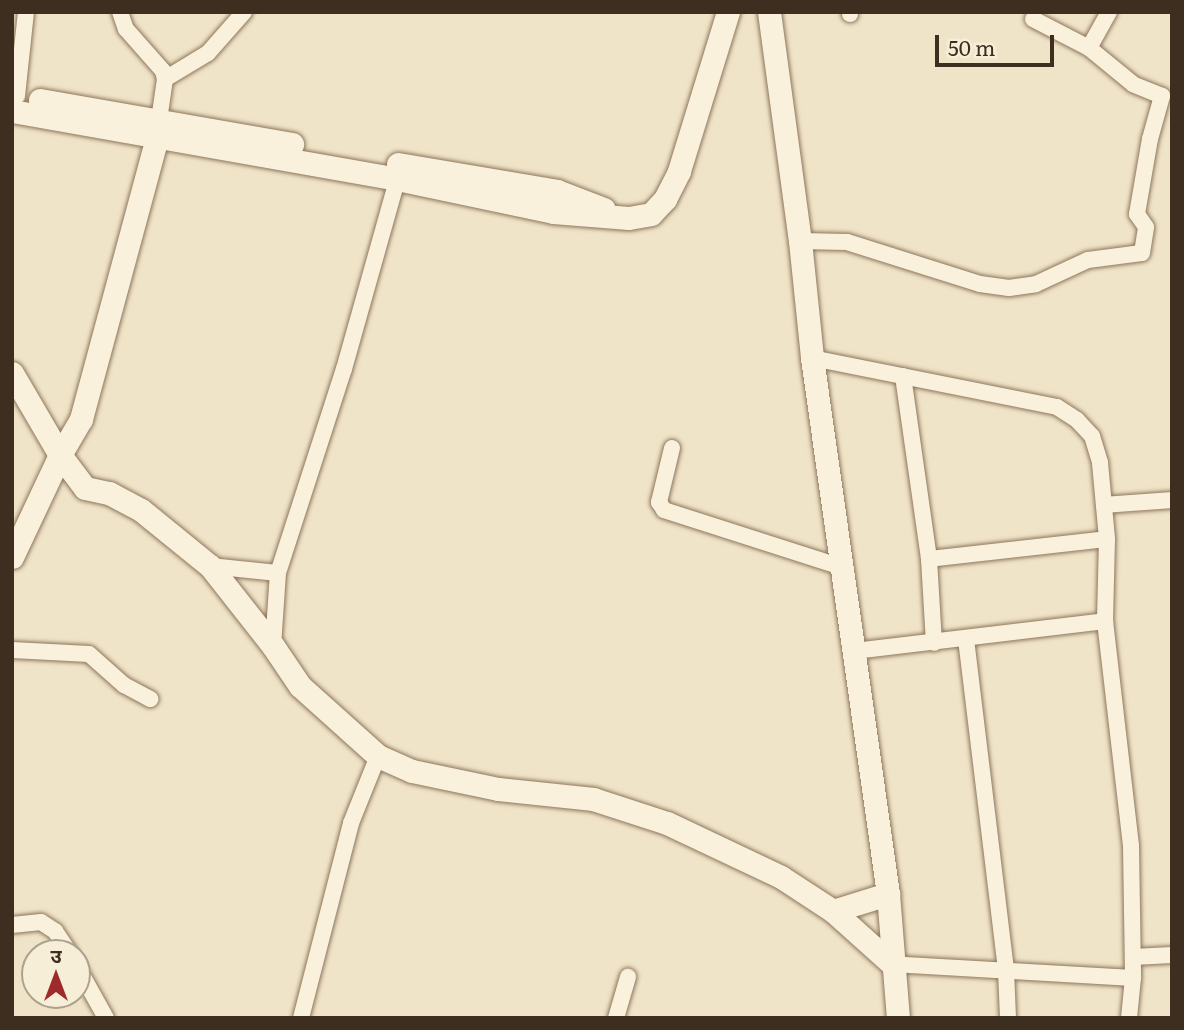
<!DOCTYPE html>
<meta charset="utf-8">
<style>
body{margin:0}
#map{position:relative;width:1184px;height:1030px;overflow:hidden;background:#f0e4c8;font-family:Literata,"Noto Sans Devanagari",serif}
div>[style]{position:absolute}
.roads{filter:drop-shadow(0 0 2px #8d765c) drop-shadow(0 0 2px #8d765c)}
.street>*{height:16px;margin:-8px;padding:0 8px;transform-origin:8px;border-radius:8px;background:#faf1dc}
.secondary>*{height:23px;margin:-11.5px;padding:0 11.5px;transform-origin:11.5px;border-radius:11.5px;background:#faf1dc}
span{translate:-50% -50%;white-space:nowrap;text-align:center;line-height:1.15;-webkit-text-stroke:5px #f7eed8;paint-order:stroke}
.frame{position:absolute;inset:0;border:14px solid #3d2e20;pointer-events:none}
.north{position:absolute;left:21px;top:939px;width:70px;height:70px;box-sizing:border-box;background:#f7eed8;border:2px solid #ada18e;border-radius:50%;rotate:0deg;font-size:19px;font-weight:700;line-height:28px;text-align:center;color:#3d2e20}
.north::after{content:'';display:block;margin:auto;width:24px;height:32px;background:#9e2a2b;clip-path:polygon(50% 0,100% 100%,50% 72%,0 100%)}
.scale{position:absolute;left:935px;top:35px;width:119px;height:32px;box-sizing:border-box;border:4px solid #3d2e20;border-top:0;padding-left:9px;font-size:21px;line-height:24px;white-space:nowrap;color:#3d2e20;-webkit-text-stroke:5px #f7eed8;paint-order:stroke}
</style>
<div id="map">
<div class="roads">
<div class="street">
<div style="left:120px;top:12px;width:18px;rotate:71deg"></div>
<div style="left:126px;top:29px;width:56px;rotate:48.6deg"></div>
<div style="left:163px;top:71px;width:8px;rotate:76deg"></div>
<div style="left:165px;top:79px;width:41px;rotate:98.3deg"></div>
<div style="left:850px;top:12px;width:2px;rotate:90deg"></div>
<div style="left:1089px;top:48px;width:41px;rotate:-60.9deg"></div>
<div style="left:165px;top:79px;width:50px;rotate:-31.2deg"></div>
<div style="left:208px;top:53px;width:55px;rotate:-48.7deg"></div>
<div style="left:17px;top:96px;width:84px;rotate:-83.9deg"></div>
<div style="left:800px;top:241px;width:47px;rotate:1.2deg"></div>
<div style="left:847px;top:242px;width:139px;rotate:17.5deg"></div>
<div style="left:980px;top:284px;width:29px;rotate:8deg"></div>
<div style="left:1009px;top:288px;width:27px;rotate:-8deg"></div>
<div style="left:1036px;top:284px;width:57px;rotate:-24.8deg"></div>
<div style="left:1088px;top:260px;width:54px;rotate:-7.4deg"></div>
<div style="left:1142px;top:253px;width:26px;rotate:-81deg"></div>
<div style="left:1146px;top:227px;width:16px;rotate:-125deg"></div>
<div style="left:1137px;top:214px;width:76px;rotate:-80.2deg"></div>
<div style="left:1150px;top:139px;width:45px;rotate:-74.4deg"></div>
<div style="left:1162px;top:96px;width:31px;rotate:-158deg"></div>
<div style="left:1133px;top:84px;width:57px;rotate:-140.7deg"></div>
<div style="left:1089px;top:48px;width:63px;rotate:-152.6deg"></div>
<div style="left:812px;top:358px;width:250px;rotate:11.3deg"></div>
<div style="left:1057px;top:407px;width:24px;rotate:33deg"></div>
<div style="left:1077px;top:420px;width:22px;rotate:47deg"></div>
<div style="left:1092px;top:436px;width:28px;rotate:73deg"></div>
<div style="left:1100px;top:463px;width:76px;rotate:84.7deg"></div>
<div style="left:1107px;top:539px;width:82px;rotate:91.4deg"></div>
<div style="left:1105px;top:621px;width:226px;rotate:83.4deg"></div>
<div style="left:1131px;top:846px;width:132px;rotate:89.1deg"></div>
<div style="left:1133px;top:978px;width:241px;rotate:-176.7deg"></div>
<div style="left:903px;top:376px;width:185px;rotate:81.9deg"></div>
<div style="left:929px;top:559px;width:84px;rotate:86.6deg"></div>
<div style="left:672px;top:448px;width:56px;rotate:103.5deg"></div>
<div style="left:659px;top:502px;width:9px;rotate:58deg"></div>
<div style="left:664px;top:510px;width:187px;rotate:17.8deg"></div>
<div style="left:1104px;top:505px;width:68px;rotate:-4.2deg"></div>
<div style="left:929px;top:559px;width:179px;rotate:-6.4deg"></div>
<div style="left:210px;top:566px;width:68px;rotate:5.9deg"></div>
<div style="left:966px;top:639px;width:333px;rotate:83.1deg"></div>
<div style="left:1006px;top:970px;width:48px;rotate:87.6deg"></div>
<div style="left:273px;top:646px;width:73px;rotate:-86.1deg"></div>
<div style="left:278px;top:573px;width:214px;rotate:-72.1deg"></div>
<div style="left:344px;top:369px;width:207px;rotate:-74.3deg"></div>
<div style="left:12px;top:650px;width:77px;rotate:3deg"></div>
<div style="left:89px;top:654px;width:47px;rotate:41.5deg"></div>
<div style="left:124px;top:685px;width:30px;rotate:28deg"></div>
<div style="left:854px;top:651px;width:253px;rotate:-6.8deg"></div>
<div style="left:12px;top:925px;width:29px;rotate:-6deg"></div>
<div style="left:41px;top:922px;width:17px;rotate:33deg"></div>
<div style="left:55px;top:931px;width:27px;rotate:56deg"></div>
<div style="left:1133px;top:957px;width:39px;rotate:-3deg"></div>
<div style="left:77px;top:966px;width:60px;rotate:60.9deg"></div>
<div style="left:301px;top:1018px;width:201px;rotate:-75.6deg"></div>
<div style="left:351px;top:823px;width:72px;rotate:-68.1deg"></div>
<div style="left:616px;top:1018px;width:43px;rotate:-73.7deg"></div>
<div style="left:1129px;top:1018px;width:40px;rotate:-84.3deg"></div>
</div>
<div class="secondary">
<div style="left:769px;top:12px;width:231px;rotate:82.3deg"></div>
<div style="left:800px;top:241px;width:118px;rotate:84.1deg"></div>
<div style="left:812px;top:358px;width:541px;rotate:81.93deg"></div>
<div style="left:888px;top:894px;width:124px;rotate:85.4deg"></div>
<div style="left:40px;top:100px;width:256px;rotate:9.9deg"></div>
<div style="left:12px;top:111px;width:391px;rotate:10deg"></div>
<div style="left:397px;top:179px;width:159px;rotate:11.9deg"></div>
<div style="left:553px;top:212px;width:76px;rotate:4.5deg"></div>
<div style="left:629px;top:218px;width:22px;rotate:-10deg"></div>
<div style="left:651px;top:214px;width:21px;rotate:-47deg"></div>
<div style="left:665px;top:199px;width:31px;rotate:-63deg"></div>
<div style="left:679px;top:171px;width:166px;rotate:-72.9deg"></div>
<div style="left:398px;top:164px;width:161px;rotate:9.6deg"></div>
<div style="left:557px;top:191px;width:50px;rotate:21deg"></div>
<div style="left:12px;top:373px;width:95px;rotate:59.7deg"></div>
<div style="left:60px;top:455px;width:41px;rotate:52.9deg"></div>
<div style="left:85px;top:488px;width:25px;rotate:12deg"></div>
<div style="left:109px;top:493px;width:36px;rotate:28deg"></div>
<div style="left:141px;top:510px;width:89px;rotate:39.1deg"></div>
<div style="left:210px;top:566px;width:102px;rotate:51.8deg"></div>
<div style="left:273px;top:646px;width:48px;rotate:56deg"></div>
<div style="left:300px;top:686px;width:105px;rotate:41.9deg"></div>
<div style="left:378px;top:756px;width:37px;rotate:24deg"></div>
<div style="left:412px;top:771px;width:88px;rotate:11.8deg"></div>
<div style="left:498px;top:789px;width:96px;rotate:6deg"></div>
<div style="left:593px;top:799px;width:78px;rotate:18deg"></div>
<div style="left:667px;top:823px;width:126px;rotate:25.3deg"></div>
<div style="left:781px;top:877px;width:62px;rotate:33.2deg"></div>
<div style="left:833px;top:911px;width:79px;rotate:41.9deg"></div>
<div style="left:12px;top:557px;width:113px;rotate:-64.8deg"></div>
<div style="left:60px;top:455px;width:42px;rotate:-59.7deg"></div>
<div style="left:81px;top:419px;width:308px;rotate:-74.9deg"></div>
<div style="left:833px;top:911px;width:58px;rotate:-17.2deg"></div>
</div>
</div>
<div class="frame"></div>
<div class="north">उ</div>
<div class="scale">50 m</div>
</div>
